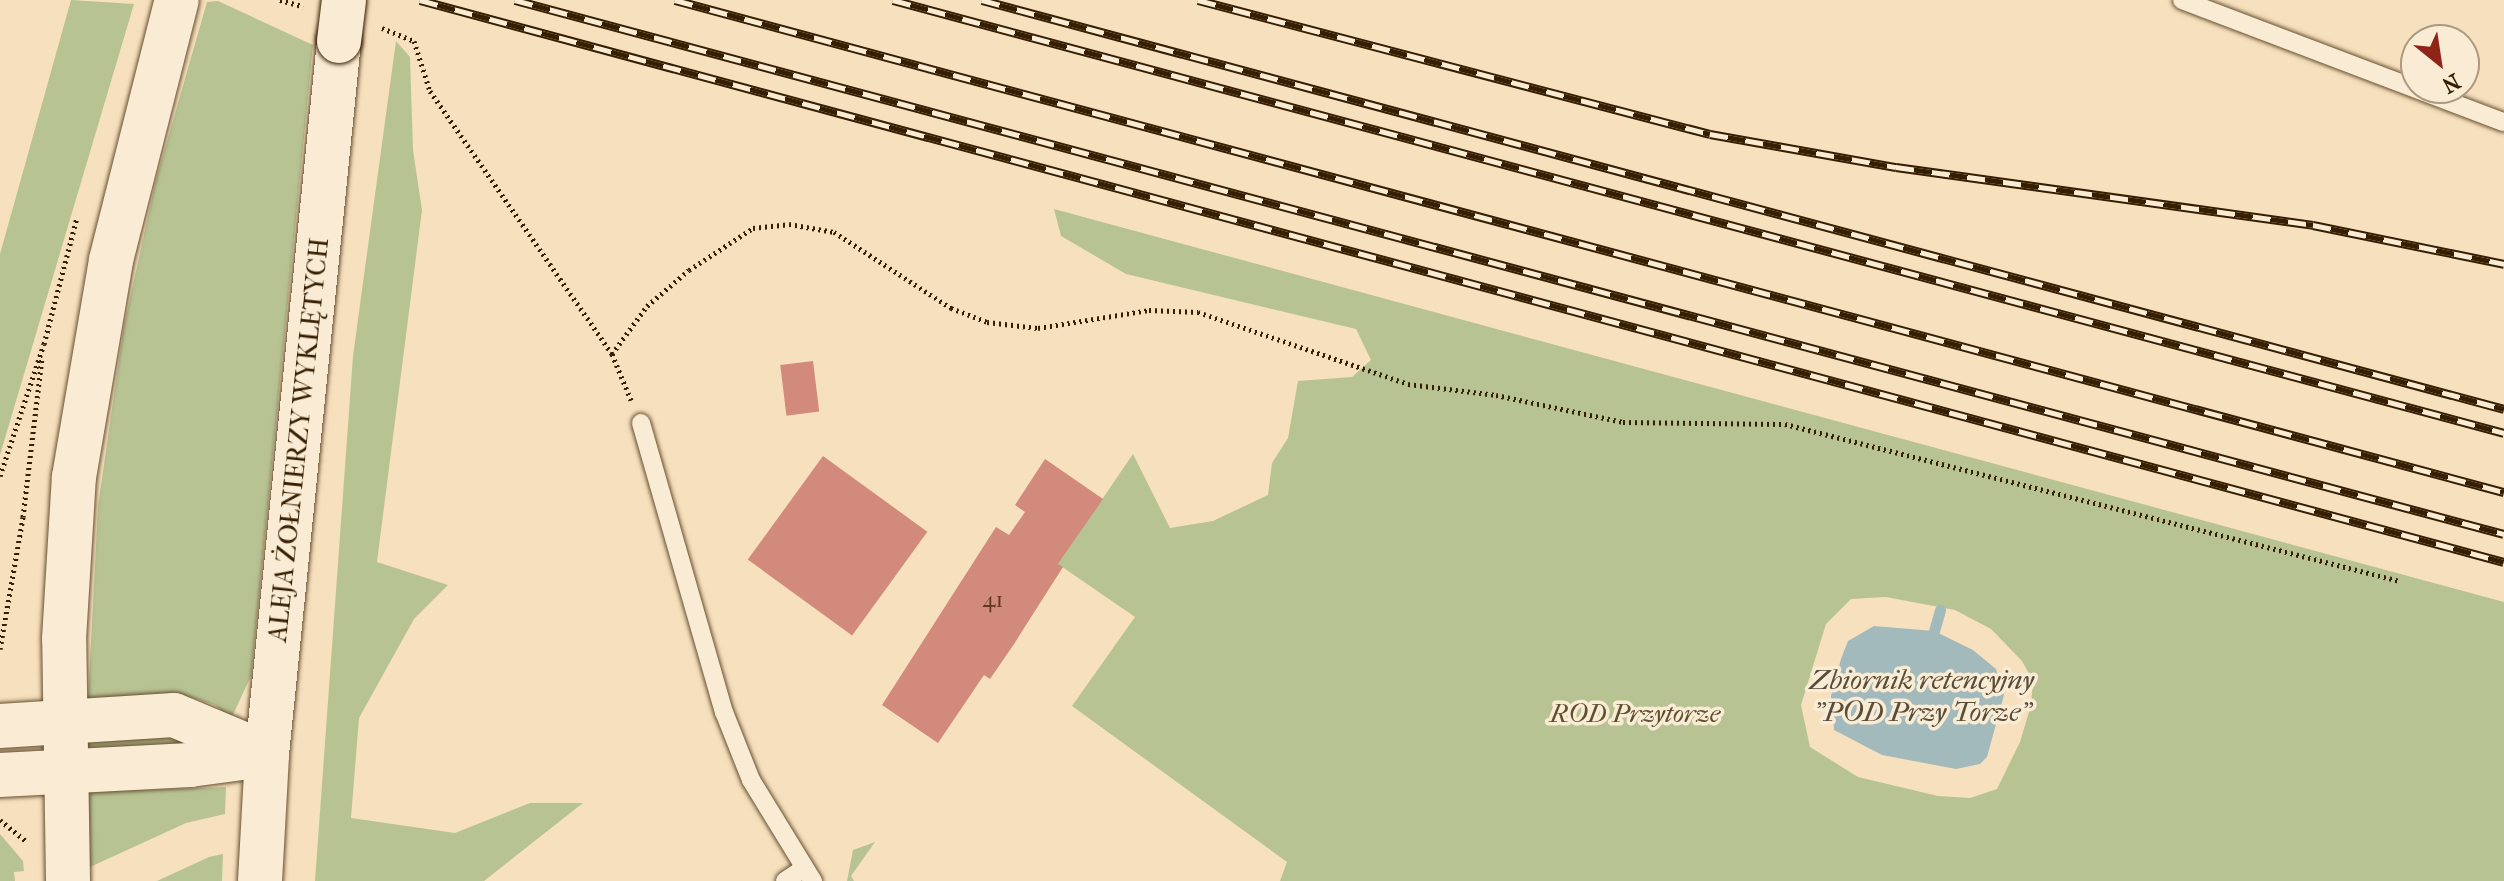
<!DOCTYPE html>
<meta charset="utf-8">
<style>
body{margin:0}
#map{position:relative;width:2504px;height:881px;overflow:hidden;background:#f7e0bd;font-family:"IM FELL French Canon",serif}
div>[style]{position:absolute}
.green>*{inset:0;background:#b8c394}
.water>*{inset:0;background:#a2babc}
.stream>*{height:11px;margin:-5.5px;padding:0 5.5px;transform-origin:5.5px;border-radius:5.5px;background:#a2babc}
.building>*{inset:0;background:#d18a7b;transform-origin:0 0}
.path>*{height:5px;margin-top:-2.5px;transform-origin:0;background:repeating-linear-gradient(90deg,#361f01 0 2px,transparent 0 6px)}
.roads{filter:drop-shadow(0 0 2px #664f30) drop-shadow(0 0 2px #664f30)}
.lane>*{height:18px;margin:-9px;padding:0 9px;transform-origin:9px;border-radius:9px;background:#faebd4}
.secondary>*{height:44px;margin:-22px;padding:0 22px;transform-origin:22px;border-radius:22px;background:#faebd4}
.rail>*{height:9px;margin-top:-4.5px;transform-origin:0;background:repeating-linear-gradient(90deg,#faebd4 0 18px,#361f01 0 36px);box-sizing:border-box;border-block:2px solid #361f01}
.bridges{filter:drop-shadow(0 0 2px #361f01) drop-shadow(0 0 2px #361f01)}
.secondary-bridge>*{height:44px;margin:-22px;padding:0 22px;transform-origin:22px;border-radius:22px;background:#faebd4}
span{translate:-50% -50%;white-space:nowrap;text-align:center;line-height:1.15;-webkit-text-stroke:7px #faebd4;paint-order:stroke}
.number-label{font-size:22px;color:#5d3a20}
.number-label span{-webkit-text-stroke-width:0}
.street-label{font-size:26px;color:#361f01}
.park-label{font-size:26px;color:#5d502d;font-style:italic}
.water-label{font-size:28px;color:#564e39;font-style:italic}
.north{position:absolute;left:2400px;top:24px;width:80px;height:80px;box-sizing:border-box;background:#faebd4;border:2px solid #ac9980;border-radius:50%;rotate:150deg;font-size:22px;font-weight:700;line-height:32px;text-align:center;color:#361f01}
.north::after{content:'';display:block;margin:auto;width:28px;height:36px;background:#8f2418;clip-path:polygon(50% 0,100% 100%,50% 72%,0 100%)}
</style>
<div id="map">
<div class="green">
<div style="clip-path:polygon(71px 0,134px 4px,0 455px,0 254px)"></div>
<div style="clip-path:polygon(218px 1px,313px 45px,251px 676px,231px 719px,215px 705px,193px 698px,88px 700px,98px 506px,124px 326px,156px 180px,207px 2px)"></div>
<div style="clip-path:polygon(396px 41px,410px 57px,413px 150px,422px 210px,377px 562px,448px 585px,414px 619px,359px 718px,351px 818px,455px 833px,530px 803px,583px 803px,484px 881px,315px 881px,353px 356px)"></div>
<div style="clip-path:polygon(evenodd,1054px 209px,2504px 602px,2504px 881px,1280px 881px,1287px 862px,1072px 706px,1135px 617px,1058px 564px,1133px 454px,1170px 528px,1213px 521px,1268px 495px,1272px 463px,1288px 438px,1298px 381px,1352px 377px,1371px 360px,1356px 329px,1126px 274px,1061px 236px,1054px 209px,1886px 597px,1955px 610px,1991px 629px,2022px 661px,2033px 681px,2031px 705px,2020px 742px,1997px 789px,1970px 798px,1938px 796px,1858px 777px,1810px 747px,1801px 705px,1826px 624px,1851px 599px,1886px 597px)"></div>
<div style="clip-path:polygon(87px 732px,194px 738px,184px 745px,86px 748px)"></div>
<div style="clip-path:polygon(226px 787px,225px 814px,186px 823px,90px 867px,88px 792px)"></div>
<div style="clip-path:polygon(0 834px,23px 861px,24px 871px,14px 872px,15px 881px,0 881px)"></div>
<div style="clip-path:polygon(875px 842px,851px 876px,854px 881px,847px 881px,853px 850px)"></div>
<div style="clip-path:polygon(223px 854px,222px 881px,157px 881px,209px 857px)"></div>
</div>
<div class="water">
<div style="clip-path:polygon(1874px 626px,1934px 631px,1973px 650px,1996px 669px,2004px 695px,1987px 757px,1980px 764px,1956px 769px,1882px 755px,1834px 730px,1831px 696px,1841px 659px,1848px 641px)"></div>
</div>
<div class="stream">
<div style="left:1934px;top:631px;width:22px;rotate:-74deg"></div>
</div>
<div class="building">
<div style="left:813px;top:361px;width:51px;height:33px;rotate:83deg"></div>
<div style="left:823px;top:456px;width:129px;height:128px;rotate:36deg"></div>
<div style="clip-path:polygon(1045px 459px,1103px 499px,1058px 564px,1063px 567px,1014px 644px,990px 679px,984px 675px,938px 743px,882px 705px,996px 527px,1009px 535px,1025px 512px,1015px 505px)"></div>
</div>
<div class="path">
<div style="left:280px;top:0;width:24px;rotate:15deg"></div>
<div style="left:382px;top:28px;width:35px;rotate:22deg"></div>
<div style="left:414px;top:41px;width:52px;rotate:72.3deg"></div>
<div style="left:430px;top:91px;width:320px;rotate:55.3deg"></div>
<div style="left:612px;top:354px;width:50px;rotate:67.6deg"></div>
<div style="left:612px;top:354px;width:59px;rotate:-53.9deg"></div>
<div style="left:647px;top:306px;width:55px;rotate:-40.6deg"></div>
<div style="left:689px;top:270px;width:77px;rotate:-33.3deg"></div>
<div style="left:753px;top:228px;width:36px;rotate:-6deg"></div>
<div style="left:789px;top:224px;width:46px;rotate:10.1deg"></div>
<div style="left:834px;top:232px;width:140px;rotate:33deg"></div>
<div style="left:951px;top:308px;width:39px;rotate:21deg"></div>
<div style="left:987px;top:322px;width:51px;rotate:6.7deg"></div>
<div style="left:1038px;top:328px;width:112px;rotate:-9.2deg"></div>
<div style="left:1149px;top:310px;width:49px;rotate:2.3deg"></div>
<div style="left:1198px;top:312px;width:222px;rotate:18.9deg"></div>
<div style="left:1408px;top:384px;width:89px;rotate:7.1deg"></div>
<div style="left:1496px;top:395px;width:130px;rotate:12deg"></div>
<div style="left:1623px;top:422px;width:162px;rotate:0.7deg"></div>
<div style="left:1785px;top:424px;width:635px;rotate:14.32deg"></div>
<div style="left:0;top:476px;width:139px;rotate:-71.6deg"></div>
<div style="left:44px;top:344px;width:131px;rotate:-75.4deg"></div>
<div style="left:0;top:649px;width:134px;rotate:-80.1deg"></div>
<div style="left:23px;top:517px;width:161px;rotate:-83.2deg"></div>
<div style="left:0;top:820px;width:33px;rotate:39deg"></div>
</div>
<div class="roads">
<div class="lane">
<div style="left:2182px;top:0;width:344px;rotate:20.8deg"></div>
<div style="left:641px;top:423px;width:301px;rotate:74deg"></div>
<div style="left:724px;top:712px;width:73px;rotate:68.3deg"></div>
<div style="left:751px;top:780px;width:119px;rotate:58.5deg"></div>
<div style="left:785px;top:881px;width:23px;rotate:-34deg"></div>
</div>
<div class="secondary">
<div style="left:0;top:726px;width:174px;rotate:-3.6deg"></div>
<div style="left:174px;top:715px;width:101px;rotate:22.8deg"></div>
<div style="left:0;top:775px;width:190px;rotate:-3deg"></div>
<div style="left:190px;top:765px;width:75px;rotate:-7.7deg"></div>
<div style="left:68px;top:881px;width:242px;rotate:-90.9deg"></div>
<div style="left:64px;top:639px;width:162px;rotate:-86.5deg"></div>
<div style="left:74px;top:477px;width:220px;rotate:-80.3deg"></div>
<div style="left:111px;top:260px;width:268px;rotate:-75.8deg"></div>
<div style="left:260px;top:881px;width:127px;rotate:-86.8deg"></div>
<div style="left:267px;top:754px;width:717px;rotate:-84.23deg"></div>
</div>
</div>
<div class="rail">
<div style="left:420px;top:0;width:2158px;rotate:15.09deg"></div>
<div style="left:515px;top:0;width:2059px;rotate:15.03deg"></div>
<div style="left:675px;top:0;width:1894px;rotate:15.06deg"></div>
<div style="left:893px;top:0;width:1668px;rotate:15.04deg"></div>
<div style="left:982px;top:0;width:1576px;rotate:15.04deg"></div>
<div style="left:1198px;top:0;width:529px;rotate:14.67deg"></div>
<div style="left:1710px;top:134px;width:189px;rotate:10.1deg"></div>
<div style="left:1896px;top:167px;width:421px;rotate:7.9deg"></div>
<div style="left:2313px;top:225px;width:195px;rotate:11.5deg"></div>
</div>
<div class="bridges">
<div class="secondary-bridge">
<div style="left:339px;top:41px;width:41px;rotate:-83deg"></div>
</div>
</div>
<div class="number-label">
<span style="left:993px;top:601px">41</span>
</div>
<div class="street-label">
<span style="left:299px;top:440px;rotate:-84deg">ALEJA ŻOŁNIERZY WYKLĘTYCH</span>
</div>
<div class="park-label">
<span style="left:1635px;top:714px">ROD Przytorze</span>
</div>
<div class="water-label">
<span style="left:1922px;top:696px">Zbiornik retencyjny<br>"POD Przy Torze"</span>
</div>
<div class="north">N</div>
</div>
